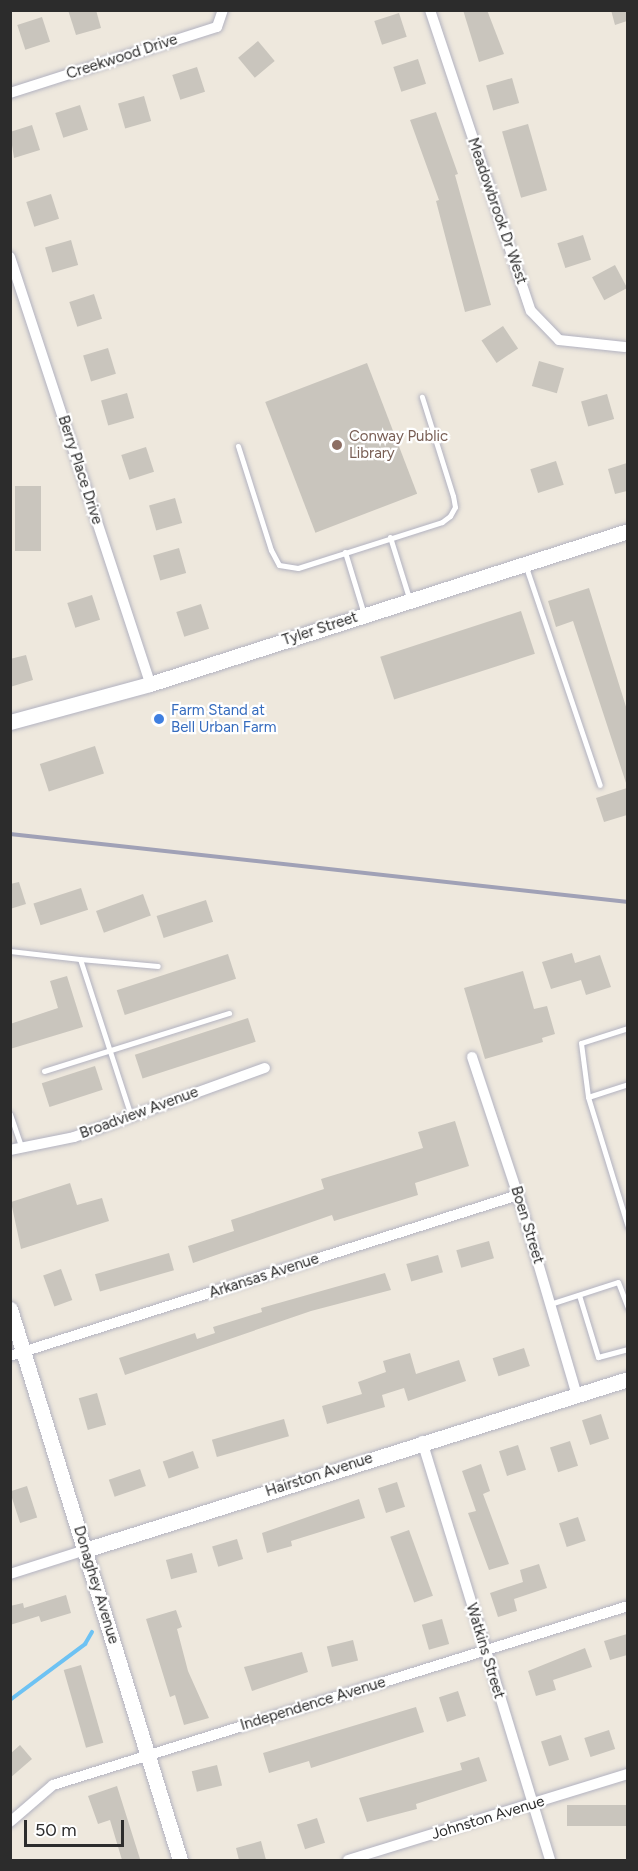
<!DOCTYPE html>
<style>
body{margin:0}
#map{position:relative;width:638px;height:1871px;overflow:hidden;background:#eee8dd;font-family:Figtree,sans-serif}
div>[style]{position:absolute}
.stream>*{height:4px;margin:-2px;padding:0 2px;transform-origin:2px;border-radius:2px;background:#6dc2f3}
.building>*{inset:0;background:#c9c5bd;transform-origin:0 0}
.roads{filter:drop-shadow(0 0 2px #b2b2c0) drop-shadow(0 0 2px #b2b2c0)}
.lane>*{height:5px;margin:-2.5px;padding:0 2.5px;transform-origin:2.5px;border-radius:2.5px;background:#fff}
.street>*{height:10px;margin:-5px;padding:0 5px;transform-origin:5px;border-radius:5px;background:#fff}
.secondary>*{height:15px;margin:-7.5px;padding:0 7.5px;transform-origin:7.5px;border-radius:7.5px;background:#fff}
.rail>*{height:4px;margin:-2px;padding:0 2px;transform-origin:2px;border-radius:2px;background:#a0a1b6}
.dots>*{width:16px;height:16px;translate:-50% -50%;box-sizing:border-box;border:3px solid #fff;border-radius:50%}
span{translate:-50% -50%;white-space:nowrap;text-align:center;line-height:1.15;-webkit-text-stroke:4.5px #fff;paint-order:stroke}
.street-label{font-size:15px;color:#2c2c2c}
.education-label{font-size:15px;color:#785e54}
.left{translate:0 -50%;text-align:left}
.shop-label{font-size:15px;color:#366cbe}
.frame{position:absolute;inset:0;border:12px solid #2c2c2c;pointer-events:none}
.scale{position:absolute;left:24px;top:1820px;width:100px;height:27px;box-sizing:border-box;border:3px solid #2c2c2c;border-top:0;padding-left:8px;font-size:18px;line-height:21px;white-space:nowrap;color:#2c2c2c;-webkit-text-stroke:4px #fff;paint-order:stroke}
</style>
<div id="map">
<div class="stream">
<div style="left:10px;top:1700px;width:94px;rotate:-36.7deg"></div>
<div style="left:85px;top:1644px;width:14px;rotate:-60deg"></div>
</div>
<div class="building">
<div style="clip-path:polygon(68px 10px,96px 10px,101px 28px,76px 35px)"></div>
<div style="clip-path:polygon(463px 10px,487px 10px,504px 54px,479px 62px)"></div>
<div style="clip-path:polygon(611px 10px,627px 10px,627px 21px,615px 25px)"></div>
<div style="left:399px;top:13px;width:25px;height:26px;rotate:72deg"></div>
<div style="left:42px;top:17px;width:26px;height:26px;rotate:72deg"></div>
<div style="left:258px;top:41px;width:26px;height:26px;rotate:50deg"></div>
<div style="left:418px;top:59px;width:26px;height:26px;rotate:72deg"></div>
<div style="left:197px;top:67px;width:26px;height:26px;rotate:72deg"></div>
<div style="left:512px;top:78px;width:26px;height:27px;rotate:74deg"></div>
<div style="left:144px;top:96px;width:26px;height:27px;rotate:74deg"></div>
<div style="left:80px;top:105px;width:26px;height:26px;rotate:72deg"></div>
<div style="clip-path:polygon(436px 112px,458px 174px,455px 175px,491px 305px,465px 312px,436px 201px,439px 200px,410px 120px)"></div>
<div style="left:528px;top:124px;width:69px;height:27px;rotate:74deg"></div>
<div style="clip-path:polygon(32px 125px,40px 150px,14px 158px,10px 132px)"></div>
<div style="left:51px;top:194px;width:26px;height:26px;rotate:72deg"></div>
<div style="left:583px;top:235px;width:26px;height:27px;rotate:72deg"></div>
<div style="left:71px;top:240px;width:26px;height:27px;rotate:74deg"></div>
<div style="left:615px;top:265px;width:26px;height:26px;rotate:62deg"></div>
<div style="left:94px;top:294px;width:26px;height:26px;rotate:72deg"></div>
<div style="left:503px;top:326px;width:27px;height:26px;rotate:56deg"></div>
<div style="left:108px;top:348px;width:27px;height:26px;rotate:73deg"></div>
<div style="left:539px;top:361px;width:26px;height:26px;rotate:16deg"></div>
<div style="left:367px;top:363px;width:140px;height:109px;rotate:69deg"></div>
<div style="left:127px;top:393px;width:26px;height:27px;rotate:74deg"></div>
<div style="left:607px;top:394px;width:26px;height:27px;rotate:74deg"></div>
<div style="left:146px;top:447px;width:26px;height:26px;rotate:72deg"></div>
<div style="left:556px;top:461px;width:25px;height:27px;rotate:72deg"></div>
<div style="clip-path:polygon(627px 463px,627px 491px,615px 494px,608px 469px)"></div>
<div style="left:15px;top:486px;width:26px;height:65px"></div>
<div style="left:175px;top:498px;width:26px;height:27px;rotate:74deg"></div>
<div style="left:179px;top:548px;width:26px;height:27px;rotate:74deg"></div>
<div style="clip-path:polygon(589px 588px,627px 710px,627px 786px,573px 621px,556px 627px,548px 601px)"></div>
<div style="left:92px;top:595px;width:26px;height:26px;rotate:72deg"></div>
<div style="left:201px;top:604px;width:26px;height:26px;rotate:72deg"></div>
<div style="left:521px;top:611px;width:45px;height:148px;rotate:72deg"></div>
<div style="clip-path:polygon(26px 655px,33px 680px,10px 687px,10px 659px)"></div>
<div style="left:95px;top:746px;width:29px;height:58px;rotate:72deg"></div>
<div style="clip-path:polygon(627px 788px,627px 815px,604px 822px,596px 798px)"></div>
<div style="clip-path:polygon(19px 882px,26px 904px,10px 909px,10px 884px)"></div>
<div style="left:81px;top:888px;width:23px;height:50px;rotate:72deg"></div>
<div style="left:143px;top:894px;width:23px;height:50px;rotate:70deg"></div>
<div style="left:206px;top:900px;width:23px;height:52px;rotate:72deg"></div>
<div style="clip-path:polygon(572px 953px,575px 963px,600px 955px,611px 987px,586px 995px,581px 980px,551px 989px,542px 962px)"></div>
<div style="left:228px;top:954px;width:26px;height:117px;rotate:72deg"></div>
<div style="clip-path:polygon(523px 971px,534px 1009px,547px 1006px,555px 1034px,542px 1038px,543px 1042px,485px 1059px,464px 988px)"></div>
<div style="clip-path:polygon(67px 976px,83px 1027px,10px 1049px,10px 1024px,58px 1008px,50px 981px)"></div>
<div style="left:248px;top:1018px;width:25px;height:119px;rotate:72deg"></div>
<div style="left:95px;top:1066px;width:25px;height:56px;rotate:72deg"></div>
<div style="clip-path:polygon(455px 1121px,469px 1166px,415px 1183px,418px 1195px,334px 1221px,332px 1215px,193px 1263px,188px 1246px,234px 1231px,231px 1220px,324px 1189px,321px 1179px,423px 1148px,418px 1132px)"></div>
<div style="clip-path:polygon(70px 1183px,77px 1205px,102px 1198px,109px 1221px,21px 1249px,11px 1202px)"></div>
<div style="left:489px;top:1241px;width:18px;height:34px;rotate:74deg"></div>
<div style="left:169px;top:1253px;width:18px;height:77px;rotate:74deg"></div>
<div style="left:438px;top:1255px;width:18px;height:33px;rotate:74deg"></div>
<div style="left:61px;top:1269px;width:33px;height:19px;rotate:70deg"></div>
<div style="clip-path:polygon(385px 1273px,391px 1290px,311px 1311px,125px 1375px,119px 1358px,195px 1333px,197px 1339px,215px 1333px,213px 1327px,262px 1312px,261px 1308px)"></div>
<div style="left:524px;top:1348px;width:19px;height:33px;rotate:72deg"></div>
<div style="clip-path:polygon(410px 1353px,416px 1374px,459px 1360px,466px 1381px,408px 1401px,404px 1388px,382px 1395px,385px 1407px,327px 1424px,322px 1406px,362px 1394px,358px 1382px,386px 1372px,383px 1361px)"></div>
<div style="left:97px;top:1393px;width:33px;height:19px;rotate:74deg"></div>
<div style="left:601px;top:1414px;width:26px;height:20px;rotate:72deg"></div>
<div style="left:284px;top:1419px;width:18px;height:75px;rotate:74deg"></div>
<div style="left:570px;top:1441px;width:26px;height:21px;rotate:72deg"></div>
<div style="left:518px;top:1445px;width:26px;height:20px;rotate:72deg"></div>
<div style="left:193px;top:1451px;width:18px;height:32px;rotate:71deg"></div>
<div style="clip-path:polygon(481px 1464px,490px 1491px,483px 1494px,509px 1564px,489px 1570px,468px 1513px,476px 1511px,462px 1471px)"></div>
<div style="left:140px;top:1469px;width:18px;height:33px;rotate:71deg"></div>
<div style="left:397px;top:1482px;width:26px;height:20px;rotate:72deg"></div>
<div style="left:27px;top:1486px;width:33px;height:18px;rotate:72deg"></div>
<div style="clip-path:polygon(359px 1499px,365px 1518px,291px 1541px,292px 1546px,267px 1553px,262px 1533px)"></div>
<div style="left:578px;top:1517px;width:25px;height:20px;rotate:72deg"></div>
<div style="left:409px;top:1530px;width:70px;height:20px;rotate:70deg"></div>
<div style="left:237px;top:1539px;width:21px;height:26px;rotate:73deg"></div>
<div style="left:192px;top:1553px;width:20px;height:27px;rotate:75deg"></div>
<div style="clip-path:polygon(539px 1564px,547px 1588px,514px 1599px,517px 1611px,498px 1617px,490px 1593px,523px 1582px,520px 1570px)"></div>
<div style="clip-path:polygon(66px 1595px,71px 1613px,41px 1622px,39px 1616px,10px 1625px,10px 1606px,23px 1603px,24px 1608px)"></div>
<div style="clip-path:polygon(176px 1610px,182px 1627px,177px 1629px,188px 1671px,209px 1718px,184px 1725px,175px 1695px,170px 1697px,146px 1619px)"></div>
<div style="left:442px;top:1619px;width:26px;height:21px;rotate:74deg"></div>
<div style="clip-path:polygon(627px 1634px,627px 1655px,610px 1660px,604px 1641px)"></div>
<div style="left:353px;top:1640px;width:21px;height:27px;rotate:76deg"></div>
<div style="clip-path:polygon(585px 1648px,592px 1667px,553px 1680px,556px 1690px,536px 1696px,528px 1671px)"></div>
<div style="clip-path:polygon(302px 1652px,308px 1672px,252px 1691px,244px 1667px)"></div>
<div style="left:81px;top:1665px;width:81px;height:18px;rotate:74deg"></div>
<div style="left:458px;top:1691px;width:26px;height:20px;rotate:72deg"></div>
<div style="clip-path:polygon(416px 1707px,424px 1732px,311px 1768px,309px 1761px,269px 1773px,263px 1753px)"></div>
<div style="left:609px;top:1730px;width:20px;height:26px;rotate:72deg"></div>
<div style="left:561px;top:1735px;width:26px;height:21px;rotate:72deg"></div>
<div style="clip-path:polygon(20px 1745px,32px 1759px,10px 1778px,10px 1754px)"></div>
<div style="clip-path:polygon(479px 1757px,487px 1781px,416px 1804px,417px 1809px,367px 1822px,359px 1798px,462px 1770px,460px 1763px)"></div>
<div style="left:217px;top:1765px;width:21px;height:26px;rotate:76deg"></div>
<div style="clip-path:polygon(117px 1786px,140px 1859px,135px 1860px,122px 1860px,110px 1820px,98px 1824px,88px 1796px)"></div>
<div style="left:627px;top:1805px;width:21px;height:60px;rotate:90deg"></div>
<div style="left:317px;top:1818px;width:26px;height:21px;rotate:72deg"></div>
<div style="clip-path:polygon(261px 1841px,266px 1860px,239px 1860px,236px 1848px)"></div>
</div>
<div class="roads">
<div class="lane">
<div style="left:238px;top:446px;width:109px;rotate:72.4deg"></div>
<div style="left:271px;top:550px;width:17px;rotate:62deg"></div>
<div style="left:279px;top:565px;width:19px;rotate:9deg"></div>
<div style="left:298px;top:568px;width:151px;rotate:-17.7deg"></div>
<div style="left:442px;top:522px;width:10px;rotate:-37deg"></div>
<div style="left:450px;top:516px;width:10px;rotate:-61deg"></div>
<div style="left:455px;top:507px;width:11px;rotate:-100deg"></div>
<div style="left:453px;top:496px;width:104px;rotate:-107.4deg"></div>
<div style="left:390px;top:537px;width:64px;rotate:72.7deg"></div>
<div style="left:345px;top:552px;width:65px;rotate:73deg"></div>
<div style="left:526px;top:567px;width:230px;rotate:71.3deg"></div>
<div style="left:10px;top:951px;width:70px;rotate:6.5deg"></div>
<div style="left:80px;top:959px;width:165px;rotate:72deg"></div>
<div style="left:80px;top:959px;width:78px;rotate:5.1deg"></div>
<div style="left:628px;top:1028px;width:49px;rotate:162.3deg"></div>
<div style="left:581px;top:1043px;width:54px;rotate:82.6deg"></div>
<div style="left:588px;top:1097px;width:136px;rotate:72.9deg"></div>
<div style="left:44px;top:1071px;width:194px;rotate:-17.4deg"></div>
<div style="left:588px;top:1097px;width:42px;rotate:-18deg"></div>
<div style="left:10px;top:1114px;width:36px;rotate:71deg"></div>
<div style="left:579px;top:1295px;width:65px;rotate:73deg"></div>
<div style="left:598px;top:1357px;width:31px;rotate:-15deg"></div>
<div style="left:550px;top:1304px;width:71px;rotate:-17.9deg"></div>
<div style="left:618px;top:1282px;width:28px;rotate:69deg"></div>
</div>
<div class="street">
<div style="left:430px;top:10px;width:317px;rotate:71.5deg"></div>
<div style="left:531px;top:311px;width:40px;rotate:46deg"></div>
<div style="left:559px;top:340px;width:66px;rotate:6.1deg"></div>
<div style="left:10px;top:93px;width:217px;rotate:-17.7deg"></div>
<div style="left:217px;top:27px;width:18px;rotate:-71deg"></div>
<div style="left:10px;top:257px;width:449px;rotate:71.8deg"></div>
<div style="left:472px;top:1057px;width:145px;rotate:71.6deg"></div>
<div style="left:518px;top:1195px;width:209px;rotate:73.6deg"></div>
<div style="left:10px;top:1150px;width:65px;rotate:-11.5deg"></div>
<div style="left:74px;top:1137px;width:203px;rotate:-19.9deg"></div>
<div style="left:10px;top:1356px;width:533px;rotate:-17.58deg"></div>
<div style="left:422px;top:1441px;width:438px;rotate:73deg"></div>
<div style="left:10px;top:1574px;width:79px;rotate:-17.7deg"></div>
<div style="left:10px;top:1822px;width:57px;rotate:-40.7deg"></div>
<div style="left:53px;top:1785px;width:602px;rotate:-17.29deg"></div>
<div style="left:348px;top:1860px;width:293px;rotate:-17.1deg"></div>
</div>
<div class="secondary">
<div style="left:10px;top:722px;width:145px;rotate:-15.2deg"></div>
<div style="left:150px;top:684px;width:502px;rotate:-17.75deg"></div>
<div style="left:10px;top:1309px;width:577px;rotate:72.85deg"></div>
<div style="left:85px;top:1550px;width:569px;rotate:-17.48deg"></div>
</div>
</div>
<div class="rail">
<div style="left:10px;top:834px;width:622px;rotate:6.28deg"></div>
</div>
<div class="dots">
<div style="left:337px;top:445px;background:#8d6e63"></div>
<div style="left:159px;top:719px;background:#3f7fe0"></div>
</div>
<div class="street-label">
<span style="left:122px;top:57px;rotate:-18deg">Creekwood Drive</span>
<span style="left:497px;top:211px;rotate:71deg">Meadowbrook Dr West</span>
<span style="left:80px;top:470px;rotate:72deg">Berry Place Drive</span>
<span style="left:320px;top:629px;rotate:-18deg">Tyler Street</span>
<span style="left:139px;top:1113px;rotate:-20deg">Broadview Avenue</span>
<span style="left:527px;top:1225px;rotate:73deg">Boen Street</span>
<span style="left:264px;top:1276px;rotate:-18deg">Arkansas Avenue</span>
<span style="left:319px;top:1475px;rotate:-18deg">Hairston Avenue</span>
<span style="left:96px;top:1585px;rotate:73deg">Donaghey Avenue</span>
<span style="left:485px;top:1651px;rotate:73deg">Watkins Street</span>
<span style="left:313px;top:1704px;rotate:-17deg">Independence Avenue</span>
<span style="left:488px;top:1818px;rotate:-17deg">Johnston Avenue</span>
</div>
<div class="education-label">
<span class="left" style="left:349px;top:445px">Conway Public<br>Library</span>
</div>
<div class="shop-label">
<span class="left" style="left:171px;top:719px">Farm Stand at<br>Bell Urban Farm</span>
</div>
<div class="frame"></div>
<div class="scale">50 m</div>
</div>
